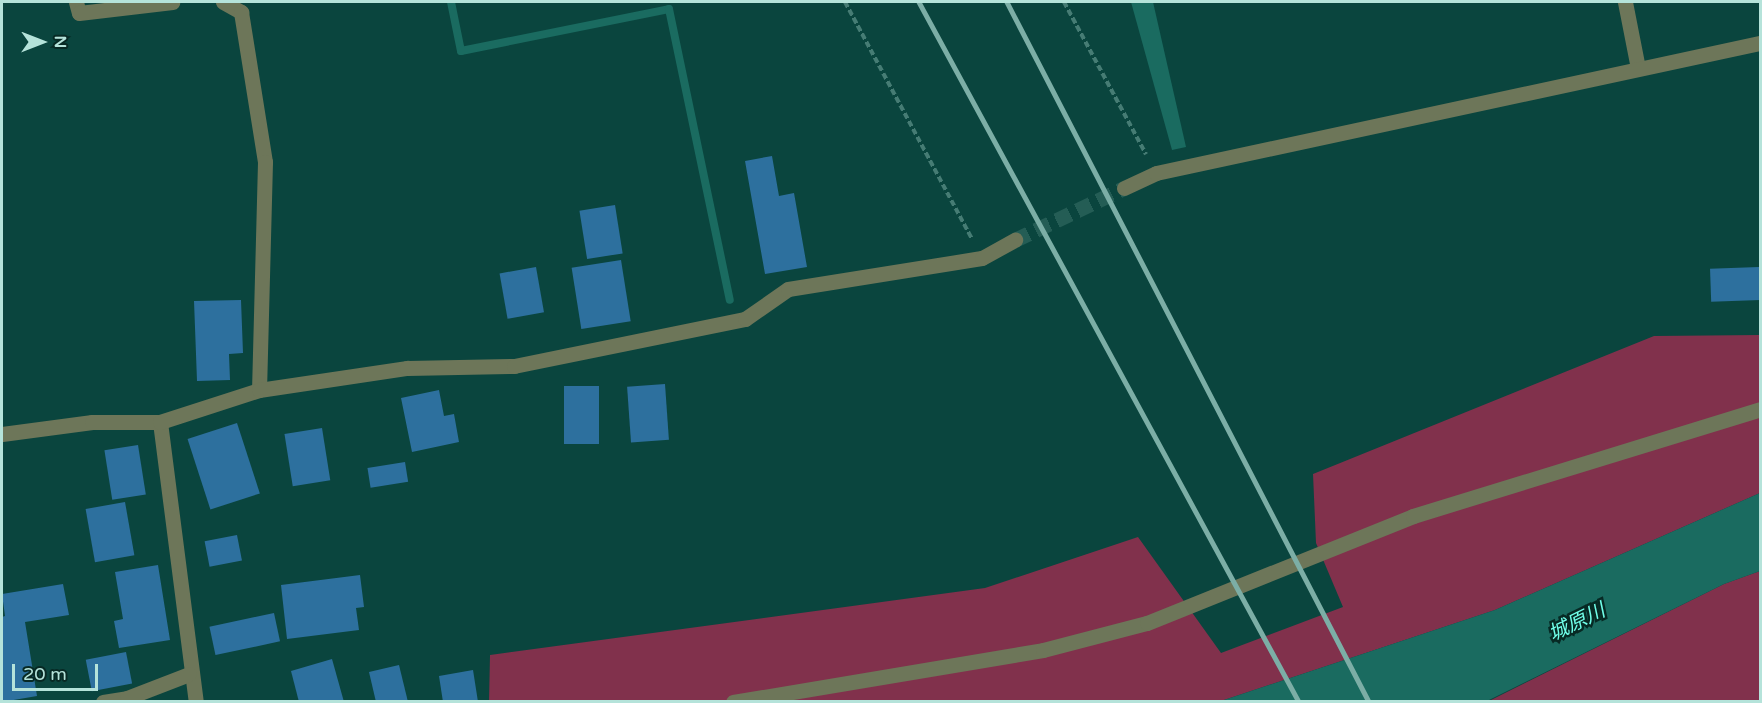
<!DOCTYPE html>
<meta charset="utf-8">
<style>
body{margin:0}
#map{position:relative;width:1762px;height:703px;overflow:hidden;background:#0a453e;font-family:"Varela Round","Noto Sans JP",sans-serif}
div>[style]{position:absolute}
.green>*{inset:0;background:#81314c}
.water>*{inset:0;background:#1a6b60}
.stream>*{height:8px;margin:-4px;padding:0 4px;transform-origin:4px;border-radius:4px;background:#1a6b60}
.building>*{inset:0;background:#2d709e;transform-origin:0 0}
.minor-tunnel>*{height:15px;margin-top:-7.5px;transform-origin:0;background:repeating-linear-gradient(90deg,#245d55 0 15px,transparent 0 23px)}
.path>*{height:4px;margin-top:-2px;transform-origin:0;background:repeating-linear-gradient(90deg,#467c74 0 6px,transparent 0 9px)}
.minor>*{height:15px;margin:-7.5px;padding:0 7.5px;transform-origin:7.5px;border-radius:7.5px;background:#6d7659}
.rail>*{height:4.5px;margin:-2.25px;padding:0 2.25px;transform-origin:2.25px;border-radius:2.25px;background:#7caea6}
span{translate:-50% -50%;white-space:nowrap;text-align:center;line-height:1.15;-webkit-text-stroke:5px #072924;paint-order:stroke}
.water-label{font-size:20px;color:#70fee9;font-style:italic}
.frame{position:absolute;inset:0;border:3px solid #b5e3da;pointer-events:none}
.north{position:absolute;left:12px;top:12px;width:60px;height:60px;-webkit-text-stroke:4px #072924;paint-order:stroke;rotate:90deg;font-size:16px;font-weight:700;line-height:24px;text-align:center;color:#b5e3da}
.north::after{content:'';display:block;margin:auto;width:21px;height:27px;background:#b5e3da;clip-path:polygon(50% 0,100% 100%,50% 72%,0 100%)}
.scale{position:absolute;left:12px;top:664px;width:86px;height:27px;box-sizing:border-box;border:3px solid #b5e3da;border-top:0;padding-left:8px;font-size:18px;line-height:21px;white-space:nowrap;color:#b5e3da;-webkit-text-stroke:4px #072924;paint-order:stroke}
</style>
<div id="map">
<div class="green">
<div style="clip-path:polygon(1760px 335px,1760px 493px,1495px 610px,1221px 701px,489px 702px,490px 655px,985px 588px,1138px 537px,1221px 653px,1343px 607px,1316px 543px,1313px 474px,1654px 336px)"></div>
<div style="clip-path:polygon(1760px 571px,1760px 701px,1487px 702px,1724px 584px)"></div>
</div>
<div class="water">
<div style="clip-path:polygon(1131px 2px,1153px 2px,1186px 147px,1172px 150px)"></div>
<div style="clip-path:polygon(1760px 493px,1760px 571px,1724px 584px,1487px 701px,1221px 701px,1495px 610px)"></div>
</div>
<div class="stream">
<div style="left:451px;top:2px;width:50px;rotate:78.5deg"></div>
<div style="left:461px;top:51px;width:212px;rotate:-11.4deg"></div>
<div style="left:669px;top:9px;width:297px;rotate:78.2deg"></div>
</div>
<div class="building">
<div style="clip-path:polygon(772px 156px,779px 196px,794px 193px,807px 267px,765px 274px,745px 161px)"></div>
<div style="left:615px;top:205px;width:49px;height:36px;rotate:81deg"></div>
<div style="left:621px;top:260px;width:62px;height:50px;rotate:81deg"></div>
<div style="left:536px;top:267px;width:46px;height:37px;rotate:80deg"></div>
<div style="left:1759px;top:267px;width:33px;height:49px;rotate:88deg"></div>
<div style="clip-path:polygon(241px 300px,243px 353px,229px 354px,230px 380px,197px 381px,194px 301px)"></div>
<div style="left:665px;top:384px;width:56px;height:38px;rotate:86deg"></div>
<div style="left:564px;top:386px;width:35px;height:58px"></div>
<div style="clip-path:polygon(439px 390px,444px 416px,454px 414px,459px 442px,412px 452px,401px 398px)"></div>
<div style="left:237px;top:423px;width:74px;height:52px;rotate:72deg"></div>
<div style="left:322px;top:428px;width:53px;height:38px;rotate:81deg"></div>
<div style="left:138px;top:445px;width:50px;height:34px;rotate:81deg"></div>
<div style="left:405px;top:462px;width:20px;height:38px;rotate:81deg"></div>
<div style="left:125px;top:502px;width:54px;height:40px;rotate:80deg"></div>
<div style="left:237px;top:535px;width:26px;height:33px;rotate:79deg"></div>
<div style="clip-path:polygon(158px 565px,170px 640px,119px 648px,114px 621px,123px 619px,115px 572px)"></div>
<div style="clip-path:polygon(360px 575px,364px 607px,356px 608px,359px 630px,287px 639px,281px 585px)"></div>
<div style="clip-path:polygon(63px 584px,69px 615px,25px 622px,37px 696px,2px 702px,2px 617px,5px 616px,2px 594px)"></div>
<div style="left:274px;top:613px;width:29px;height:66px;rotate:78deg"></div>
<div style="left:126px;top:652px;width:32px;height:41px;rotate:79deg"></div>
<div style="clip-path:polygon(332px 659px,344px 702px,299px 702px,291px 671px)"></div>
<div style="clip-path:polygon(399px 665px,408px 702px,376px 702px,369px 672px)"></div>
<div style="clip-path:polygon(473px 670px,478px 702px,443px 702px,439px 676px)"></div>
</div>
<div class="minor-tunnel">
<div style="left:1015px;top:240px;width:121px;rotate:-25.5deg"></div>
</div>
<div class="path">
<div style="left:845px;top:2px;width:269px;rotate:61.8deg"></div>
<div style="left:1064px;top:2px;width:173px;rotate:61.7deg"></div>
</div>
<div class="minor">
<div style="left:76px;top:2px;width:11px;rotate:75deg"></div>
<div style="left:79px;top:13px;width:94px;rotate:-6.7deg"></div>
<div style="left:223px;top:2px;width:21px;rotate:29deg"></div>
<div style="left:241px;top:12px;width:152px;rotate:80.9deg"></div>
<div style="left:265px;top:162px;width:228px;rotate:91.5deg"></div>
<div style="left:1625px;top:2px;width:67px;rotate:78.9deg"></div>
<div style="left:1124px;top:188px;width:35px;rotate:-25deg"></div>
<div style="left:1156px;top:173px;width:618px;rotate:-12.15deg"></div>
<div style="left:160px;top:422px;width:282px;rotate:82.7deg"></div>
<div style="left:2px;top:434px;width:91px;rotate:-7.6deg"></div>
<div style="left:92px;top:422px;width:68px"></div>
<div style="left:160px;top:422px;width:104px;rotate:-17.9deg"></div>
<div style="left:259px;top:390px;width:150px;rotate:-8.5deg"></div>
<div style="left:407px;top:368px;width:107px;rotate:-1.1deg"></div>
<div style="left:514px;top:366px;width:236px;rotate:-11.5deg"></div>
<div style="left:745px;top:319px;width:52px;rotate:-34.9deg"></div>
<div style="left:788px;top:289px;width:196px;rotate:-9.1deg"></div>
<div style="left:982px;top:258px;width:38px;rotate:-29deg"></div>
<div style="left:103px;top:702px;width:24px;rotate:-9deg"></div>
<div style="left:127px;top:698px;width:66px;rotate:-21.2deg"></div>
<div style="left:733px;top:702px;width:314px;rotate:-9.5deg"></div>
<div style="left:1043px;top:650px;width:107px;rotate:-14.6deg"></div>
<div style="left:1147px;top:623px;width:287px;rotate:-21.9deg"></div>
<div style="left:1413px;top:516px;width:363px;rotate:-17.1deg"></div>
</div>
<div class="rail">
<div style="left:919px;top:2px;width:796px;rotate:61.5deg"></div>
<div style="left:1007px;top:2px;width:788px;rotate:62.65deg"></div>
</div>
<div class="water-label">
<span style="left:1577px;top:623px;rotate:-26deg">城原川</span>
</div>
<div class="frame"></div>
<div class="north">N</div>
<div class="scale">20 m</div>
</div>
